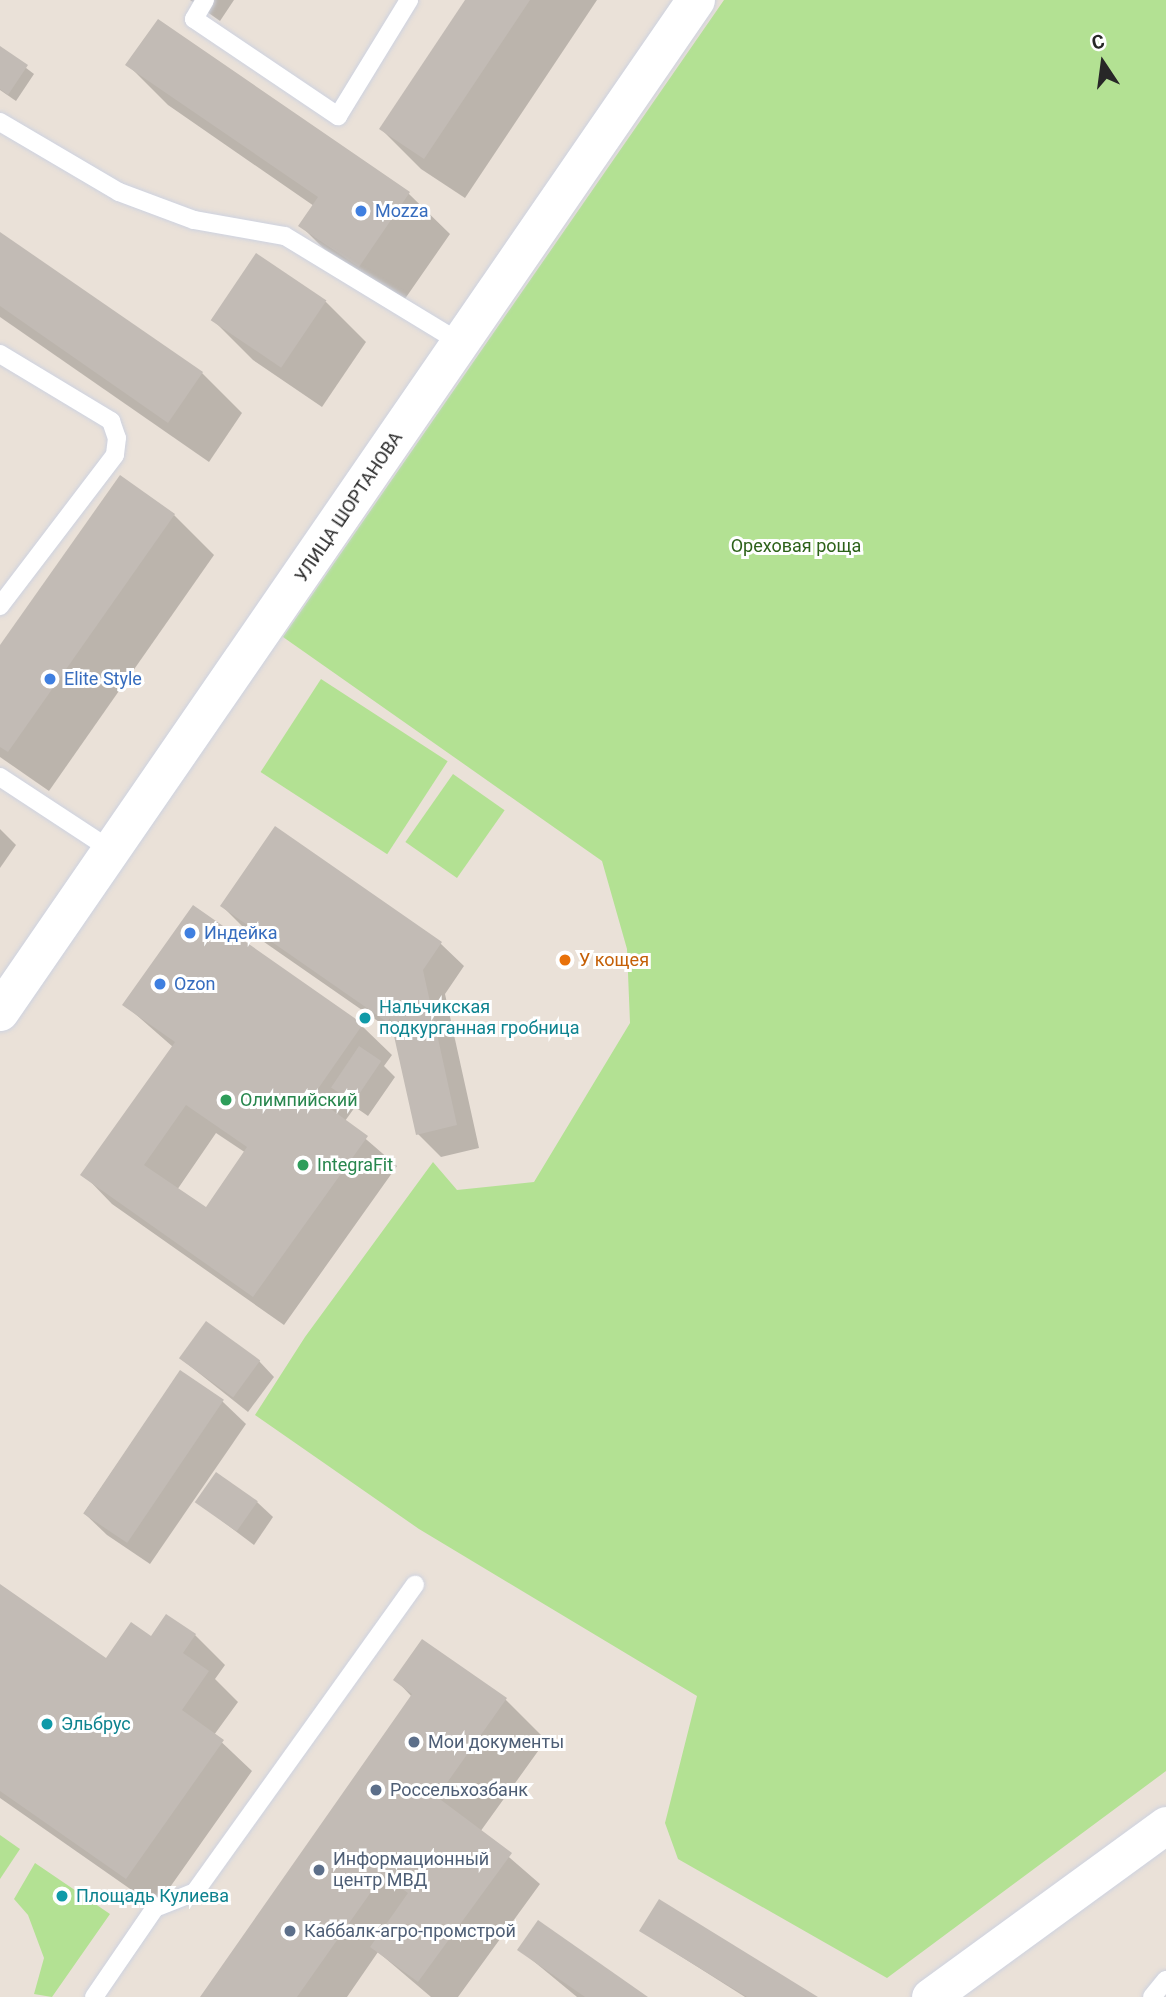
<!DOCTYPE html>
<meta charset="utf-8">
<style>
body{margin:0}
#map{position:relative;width:1166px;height:1997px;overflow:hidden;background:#eae1d8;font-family:Roboto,sans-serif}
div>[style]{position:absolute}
.green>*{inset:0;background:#b3e193;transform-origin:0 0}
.shadow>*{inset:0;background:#0003}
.building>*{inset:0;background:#c2bbb5;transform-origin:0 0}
.roads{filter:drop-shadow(0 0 2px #cdd2e0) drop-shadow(0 0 2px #cdd2e0)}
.lane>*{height:18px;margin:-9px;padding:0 9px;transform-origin:9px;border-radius:9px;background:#fff}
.street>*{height:37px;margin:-18.5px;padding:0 18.5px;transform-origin:18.5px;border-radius:18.5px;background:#fff}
.secondary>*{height:38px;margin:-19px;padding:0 19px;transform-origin:19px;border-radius:19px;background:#fff}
.dots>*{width:19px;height:19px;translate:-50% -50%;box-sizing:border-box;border:4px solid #fff;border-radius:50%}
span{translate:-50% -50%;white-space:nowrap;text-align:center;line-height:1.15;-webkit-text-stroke:6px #fff;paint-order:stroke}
.shop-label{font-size:18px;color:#366cbe}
.left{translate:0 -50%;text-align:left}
.street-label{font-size:18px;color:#272727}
.park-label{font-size:18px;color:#2d6219}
.food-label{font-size:18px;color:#c56008}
.culture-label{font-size:18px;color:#0d838f}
.leisure-label{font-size:18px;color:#27864d}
.service-label{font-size:18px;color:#4e5e75}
.north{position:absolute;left:1068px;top:28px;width:70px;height:70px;-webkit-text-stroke:5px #fff;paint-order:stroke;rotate:347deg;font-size:19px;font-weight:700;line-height:28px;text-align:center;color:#272727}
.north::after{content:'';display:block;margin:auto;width:24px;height:32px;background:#272727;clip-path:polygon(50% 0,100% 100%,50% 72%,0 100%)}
</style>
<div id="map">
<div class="green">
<div style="clip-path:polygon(724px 0,1166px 0,1166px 1771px,887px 1978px,678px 1859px,665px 1823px,697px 1696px,419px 1529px,255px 1415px,305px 1337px,433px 1162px,457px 1190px,534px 1182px,630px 1023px,627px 949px,602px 861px,283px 637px)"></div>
<div style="left:321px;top:679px;width:151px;height:111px;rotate:33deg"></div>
<div style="left:453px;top:774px;width:63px;height:83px;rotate:35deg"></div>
<div style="clip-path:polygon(0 1835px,20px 1849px,0 1879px)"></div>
<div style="clip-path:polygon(35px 1863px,110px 1914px,52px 1997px,34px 1994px,44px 1958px,28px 1915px,14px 1899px)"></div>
</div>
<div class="shadow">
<div style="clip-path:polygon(190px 0,234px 0,220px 21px)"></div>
<div style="clip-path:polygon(467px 0,597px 0,465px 198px,421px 169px,381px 129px)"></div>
<div style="clip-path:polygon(158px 22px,409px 194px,450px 234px,400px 306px,341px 266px,300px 225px,314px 206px,168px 105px,128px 65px)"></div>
<div style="clip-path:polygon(0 48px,34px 74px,16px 101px,0 90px)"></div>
<div style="clip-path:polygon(0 234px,202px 373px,242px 413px,209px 462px,0 317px)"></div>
<div style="clip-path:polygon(326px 302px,366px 342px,322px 407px,253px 360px,213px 320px)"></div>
<div style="clip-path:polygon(174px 515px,214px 555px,49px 791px,0 757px,0 649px)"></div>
<div style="clip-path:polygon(0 829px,16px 845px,0 868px)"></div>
<div style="clip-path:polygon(276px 829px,441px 944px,464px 966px,445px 994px,479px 1148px,441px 1157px,418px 1134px,395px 1033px,244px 928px,222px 906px)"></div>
<div style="clip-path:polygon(evenodd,194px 907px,362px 1026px,392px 1055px,384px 1066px,395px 1077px,368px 1116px,355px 1107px,345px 1121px,397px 1166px,284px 1325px,112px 1204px,83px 1174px,173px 1047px,125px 1005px,194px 907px,216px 1133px,246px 1153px,206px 1210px,177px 1190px,216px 1133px)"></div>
<div style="clip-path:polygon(180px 1358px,259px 1361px,274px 1377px,248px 1412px)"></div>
<div style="clip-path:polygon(180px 1372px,223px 1402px,246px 1424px,150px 1564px,107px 1535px,84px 1513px)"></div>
<div style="clip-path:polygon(197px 1502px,257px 1502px,273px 1517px,254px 1545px)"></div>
<div style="clip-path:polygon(0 1586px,107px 1660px,151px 1638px,167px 1616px,195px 1635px,225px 1665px,215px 1679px,238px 1702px,214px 1735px,252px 1771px,156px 1907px,0 1798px)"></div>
<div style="clip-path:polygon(396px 1680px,505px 1699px,546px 1740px,480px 1832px,540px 1884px,458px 1997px,431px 1997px,378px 1952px,347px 1997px,202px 1997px,412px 1697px)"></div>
<div style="clip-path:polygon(641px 1931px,815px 1997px,745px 1997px)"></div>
<div style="clip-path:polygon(520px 1950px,645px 1997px,577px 1997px)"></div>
</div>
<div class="building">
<div style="clip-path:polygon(465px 0,530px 0,424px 159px,379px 129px)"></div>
<div style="clip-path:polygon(158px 19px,410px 192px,359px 267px,298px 226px,318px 197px,125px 65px)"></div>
<div style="clip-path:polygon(0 46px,28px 65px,8px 95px,0 89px)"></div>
<div style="clip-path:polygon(0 232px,203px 372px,168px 423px,0 306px)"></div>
<div style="left:256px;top:253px;width:85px;height:81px;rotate:34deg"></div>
<div style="clip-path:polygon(120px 475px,175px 514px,8px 752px,0 747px,0 645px)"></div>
<div style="clip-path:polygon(275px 826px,442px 942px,423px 970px,457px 1125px,416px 1135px,390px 1018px,387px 1022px,220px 906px)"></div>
<div style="clip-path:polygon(evenodd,193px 905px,363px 1024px,313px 1096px,368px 1136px,253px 1297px,80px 1175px,175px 1042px,122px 1005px,193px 905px,186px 1105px,247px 1147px,206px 1207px,144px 1165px,186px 1105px)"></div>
<div style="left:359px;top:1046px;width:27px;height:50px;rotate:34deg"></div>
<div style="left:206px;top:1321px;width:67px;height:46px;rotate:36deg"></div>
<div style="left:180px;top:1370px;width:53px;height:173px;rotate:34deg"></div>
<div style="left:216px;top:1472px;width:51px;height:37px;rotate:35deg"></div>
<div style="clip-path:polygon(0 1584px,106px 1658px,131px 1622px,151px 1636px,166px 1614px,196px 1634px,183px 1653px,209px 1671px,182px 1710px,224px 1740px,126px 1879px,0 1791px)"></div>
<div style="clip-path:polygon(422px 1639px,507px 1698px,437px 1797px,512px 1853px,418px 1982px,370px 1947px,408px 1893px,383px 1875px,297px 1997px,200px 1997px,412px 1694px,393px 1680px)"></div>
<div style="clip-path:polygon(659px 1899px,818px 1997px,747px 1997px,639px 1931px)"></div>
<div style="clip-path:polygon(538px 1920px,648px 1997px,585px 1997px,517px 1950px)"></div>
</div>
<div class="roads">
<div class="lane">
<div style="left:205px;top:0;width:22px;rotate:120deg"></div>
<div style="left:194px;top:19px;width:174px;rotate:34deg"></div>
<div style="left:338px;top:116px;width:136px;rotate:-58.5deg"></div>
<div style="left:0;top:122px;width:138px;rotate:30.5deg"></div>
<div style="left:119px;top:192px;width:80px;rotate:20.5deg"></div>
<div style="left:194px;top:220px;width:92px;rotate:10deg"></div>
<div style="left:285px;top:236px;width:206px;rotate:31.3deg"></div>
<div style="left:0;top:354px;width:130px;rotate:31.1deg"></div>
<div style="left:111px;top:421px;width:18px;rotate:71deg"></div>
<div style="left:117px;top:438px;width:17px;rotate:97deg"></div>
<div style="left:115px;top:455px;width:190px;rotate:127.3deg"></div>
<div style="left:0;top:777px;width:133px;rotate:33.3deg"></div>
<div style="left:94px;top:1997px;width:108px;rotate:-55.6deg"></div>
<div style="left:155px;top:1908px;width:43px;rotate:-21.8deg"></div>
<div style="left:195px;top:1892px;width:378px;rotate:-54.4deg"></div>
<div style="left:1152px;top:1997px;width:22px;rotate:-51deg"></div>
</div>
<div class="street">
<div style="left:930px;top:1997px;width:292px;rotate:-36.1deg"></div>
</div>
<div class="secondary">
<div style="left:0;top:1012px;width:1228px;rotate:-55.48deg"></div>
</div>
</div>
<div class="dots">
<div style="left:361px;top:211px;background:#3f7fe0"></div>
<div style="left:50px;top:679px;background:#3f7fe0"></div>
<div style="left:190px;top:933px;background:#3f7fe0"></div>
<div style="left:565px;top:960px;background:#e8710a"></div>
<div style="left:160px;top:984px;background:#3f7fe0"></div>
<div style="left:365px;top:1018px;background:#0f9aa8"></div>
<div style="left:226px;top:1100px;background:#2e9e5b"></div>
<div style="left:303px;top:1165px;background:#2e9e5b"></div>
<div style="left:47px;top:1724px;background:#0f9aa8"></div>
<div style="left:414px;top:1742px;background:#5c6f8a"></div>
<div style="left:376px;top:1790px;background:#5c6f8a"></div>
<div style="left:319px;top:1870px;background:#5c6f8a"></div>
<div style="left:62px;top:1896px;background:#0f9aa8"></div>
<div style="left:290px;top:1931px;background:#5c6f8a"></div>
</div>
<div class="shop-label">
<span class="left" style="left:375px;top:211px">Mozza</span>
<span class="left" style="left:64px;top:679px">Elite Style</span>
<span class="left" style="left:204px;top:933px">Индейка</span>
<span class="left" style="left:174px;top:984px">Ozon</span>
</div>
<div class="street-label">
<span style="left:349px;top:507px;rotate:-56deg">УЛИЦА ШОРТАНОВА</span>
</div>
<div class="park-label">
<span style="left:796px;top:546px">Ореховая роща</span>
</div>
<div class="food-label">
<span class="left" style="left:579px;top:960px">У кощея</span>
</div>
<div class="culture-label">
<span class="left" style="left:379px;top:1018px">Нальчикская<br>подкурганная гробница</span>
<span class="left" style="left:61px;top:1724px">Эльбрус</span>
<span class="left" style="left:76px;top:1896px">Площадь Кулиева</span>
</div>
<div class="leisure-label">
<span class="left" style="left:240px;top:1100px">Олимпийский</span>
<span class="left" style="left:317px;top:1165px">IntegraFit</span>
</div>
<div class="service-label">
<span class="left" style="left:428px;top:1742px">Мои документы</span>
<span class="left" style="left:390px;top:1790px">Россельхозбанк</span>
<span class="left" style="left:333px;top:1870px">Информационный<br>центр МВД</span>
<span class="left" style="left:304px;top:1931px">Каббалк-агро-промстрой</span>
</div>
<div class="north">С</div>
</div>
